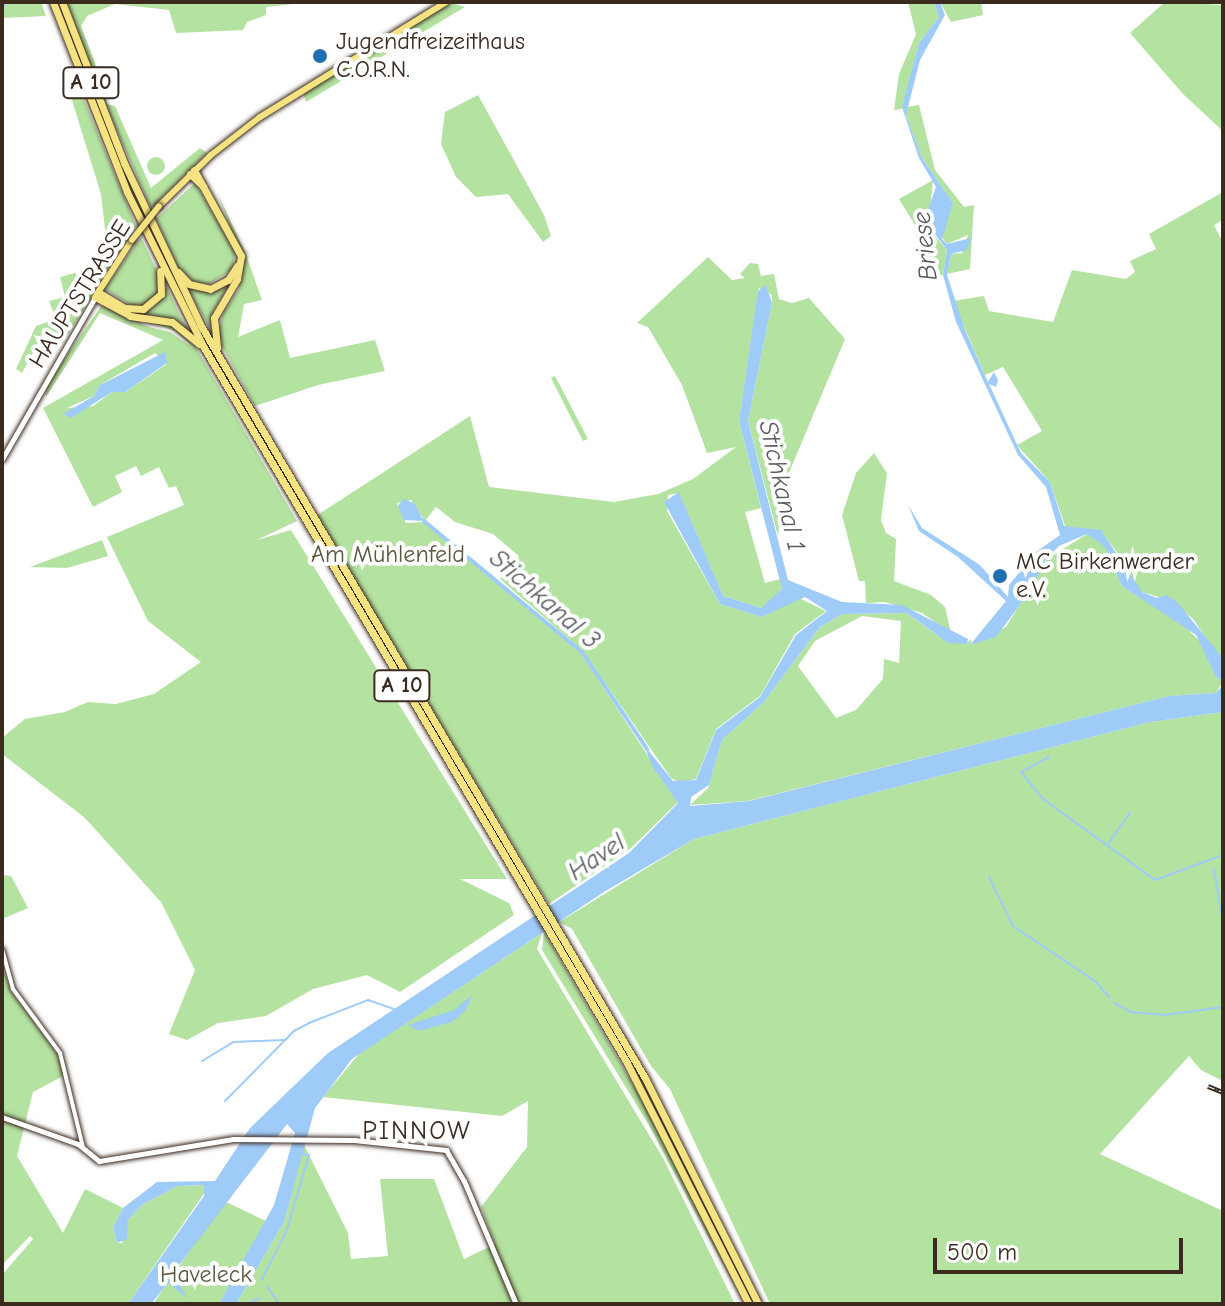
<!DOCTYPE html>
<meta charset="utf-8">
<style>
body{margin:0}
#map{position:relative;width:1225px;height:1306px;overflow:hidden;background:#fff;font-family:"Comic Neue",sans-serif}
div>[style]{position:absolute}
.green>*{inset:0;background:#b4e2a0}
.round{border-radius:50%}
.water>*{inset:0;background:#9ecbf8}
.stream>*{height:2px;margin:-1px;padding:0 1px;transform-origin:1px;border-radius:1px;background:#9ecbf8}
.canal>*{height:4px;margin:-2px;padding:0 2px;transform-origin:2px;border-radius:2px;background:#9ecbf8}
.roads{filter:drop-shadow(0 0 2px #3b2a1e) drop-shadow(0 0 2px #3b2a1e)}
.tertiary>*{height:4px;margin:-2px;padding:0 2px;transform-origin:2px;border-radius:2px;background:#fff}
.secondary>*{height:5px;margin:-2.5px;padding:0 2.5px;transform-origin:2.5px;border-radius:2.5px;background:#fff}
.primary>*{height:6px;margin:-3px;padding:0 3px;transform-origin:3px;border-radius:3px;background:#f5e381}
.motorway>*{height:7px;margin:-3.5px;padding:0 3.5px;transform-origin:3.5px;border-radius:3.5px;background:#f5e381}
.rail>*{height:5px;margin-top:-2.5px;transform-origin:0;background:repeating-linear-gradient(90deg,#fff 0 6px,#3b2a1e 0 12px);box-sizing:border-box;border-block:2px solid #3b2a1e}
.bridges{filter:drop-shadow(0 0 2px #3b2a1e) drop-shadow(0 0 2px #3b2a1e)}
.primary-bridge>*{height:6px;margin:-3px;padding:0 3px;transform-origin:3px;border-radius:3px;background:#f5e381}
.dots>*{width:22px;height:22px;translate:-50% -50%;box-sizing:border-box;border:4px solid #fff;border-radius:50%}
span{translate:-50% -50%;white-space:nowrap;text-align:center;line-height:1.15;-webkit-text-stroke:8px #fff;paint-order:stroke}
.shield-label span{padding:2px 6px;background:#fff;border:2px solid;border-radius:6px;-webkit-text-stroke-width:0}
.shield-label{font-size:22px;color:#3b2a1e;font-weight:700}
.poi-label{font-size:24px;color:#3b2a1e}
.left{translate:0 -50%;text-align:left}
.street-label{font-size:24px;color:#3b2a1e}
.park-label{font-size:24px;color:#59583e}
.water-label{font-size:26px;color:#595a5f;font-style:italic}
.neighbourhood-label{font-size:26px;color:#3b2a1e;letter-spacing:2px}
.frame{position:absolute;inset:0;border:4px solid #3b2a1e;pointer-events:none}
.scale{position:absolute;left:933px;top:1238px;width:250px;height:36px;box-sizing:border-box;border:4px solid #3b2a1e;border-top:0;padding-left:10px;font-size:24px;line-height:28px;white-space:nowrap;color:#3b2a1e;-webkit-text-stroke:6px #fff;paint-order:stroke}
</style>
<div id="map">
<div class="green">
<div style="clip-path:polygon(2px 2px,41px 2px,46px 16px,2px 18px)"></div>
<div style="clip-path:polygon(67px 2px,155px 4px,160px 2px,300px 2px,301px 3px,266px 7px,266px 15px,247px 22px,243px 30px,176px 33px,169px 10px,115px 4px,87px 16px,81px 26px,97px 68px,106px 77px,95px 80px)"></div>
<div style="clip-path:polygon(448px 2px,465px 7px,306px 102px,303px 91px)"></div>
<div style="clip-path:polygon(908px 2px,934px 2px,939px 17px,919px 43px,902px 109px,894px 110px,899px 74px,916px 34px)"></div>
<div style="clip-path:polygon(940px 2px,981px 2px,983px 15px,951px 22px)"></div>
<div style="clip-path:polygon(1165px 2px,1223px 5px,1223px 131px,1183px 94px,1130px 33px)"></div>
<div style="clip-path:polygon(96px 82px,102px 82px,107px 104px,115px 106px,151px 188px,200px 148px,207px 153px,151px 208px)"></div>
<div style="clip-path:polygon(77px 83px,136px 226px,63px 342px,44px 332px,22px 373px,16px 369px,36px 326px,56px 319px,49px 301px,65px 297px,60px 277px,75px 273px,91px 287px,108px 255px,101px 194px,67px 84px)"></div>
<div style="clip-path:polygon(478px 95px,544px 215px,551px 236px,543px 242px,508px 194px,476px 197px,456px 177px,441px 144px,445px 112px)"></div>
<div style="clip-path:polygon(919px 105px,935px 170px,964px 207px,974px 205px,970px 269px,947px 274px,951px 254px,962px 253px,968px 235px,947px 244px,941px 236px,953px 203px,922px 158px,906px 115px,906px 107px)"></div>
<div class="round" style="left:147px;top:157px;width:18px;height:18px"></div>
<div style="clip-path:polygon(933px 180px,928px 228px,947px 250px,943px 275px,930px 277px,922px 275px,915px 225px,899px 199px)"></div>
<div style="clip-path:polygon(195px 183px,235px 252px,233px 269px,209px 284px,194px 282px,179px 269px,156px 219px)"></div>
<div style="clip-path:polygon(217px 192px,245px 252px,262px 300px,244px 304px,238px 337px,280px 320px,290px 358px,375px 340px,385px 371px,318px 385px,255px 406px,218px 339px,222px 315px,239px 289px,243px 261px)"></div>
<div style="clip-path:polygon(1223px 192px,1223px 220px,1214px 225px,1223px 243px,1223px 663px,1193px 619px,1172px 601px,1142px 592px,1130px 580px,1122px 559px,1101px 531px,1066px 529px,1050px 482px,1017px 445px,1042px 431px,1003px 367px,985px 375px,953px 301px,984px 296px,989px 311px,1053px 322px,1072px 270px,1126px 279px,1135px 272px,1130px 261px,1156px 249px,1149px 234px)"></div>
<div style="clip-path:polygon(141px 237px,158px 273px,159px 291px,147px 305px,133px 307px,105px 289px)"></div>
<div style="clip-path:polygon(708px 257px,732px 280px,745px 278px,740px 274px,750px 263px,758px 264px,761px 276px,774px 274px,779px 299px,792px 303px,809px 298px,845px 339px,783px 487px,778px 536px,748px 421px,772px 303px,772px 295px,759px 288px,739px 421px,761px 508px,745px 512px,765px 583px,780px 579px,782px 589px,769px 603px,761px 608px,723px 596px,679px 493px,668px 495px,667px 511px,720px 604px,762px 617px,799px 598px,826px 611px,795px 634px,760px 696px,716px 729px,696px 779px,681px 783px,671px 778px,583px 651px,500px 579px,519px 556px,493px 534px,455px 522px,436px 507px,425px 521px,411px 500px,397px 503px,406px 523px,423px 522px,447px 538px,581px 653px,678px 802px,631px 848px,549px 904px,316px 516px,470px 416px,489px 487px,614px 502px,658px 494px,693px 479px,736px 447px,707px 453px,682px 385px,648px 327px,637px 323px)"></div>
<div style="clip-path:polygon(237px 272px,214px 310px,210px 329px,186px 285px,215px 290px)"></div>
<div style="clip-path:polygon(167px 287px,180px 316px,189px 330px,167px 318px,128px 311px,153px 307px)"></div>
<div style="clip-path:polygon(evenodd,102px 305px,149px 327px,170px 332px,195px 349px,175px 331px,146px 321px,169px 324px,195px 346px,297px 521px,257px 540px,291px 530px,507px 879px,460px 879px,509px 903px,514px 915px,400px 992px,367px 975px,313px 989px,266px 1016px,218px 1023px,187px 1040px,169px 1034px,195px 970px,161px 902px,84px 817px,2px 754px,2px 738px,25px 719px,65px 712px,88px 702px,116px 704px,154px 694px,201px 662px,148px 621px,107px 537px,184px 505px,176px 486px,169px 488px,159px 467px,141px 476px,136px 466px,115px 476px,122px 492px,93px 507px,43px 408px,163px 340px,100px 313px,46px 397px,45px 387px,102px 305px,155px 353px,167px 364px,125px 392px,112px 392px,93px 406px,67px 408px,94px 396px,100px 385px,155px 353px)"></div>
<div style="clip-path:polygon(555px 376px,588px 439px,583px 441px,551px 378px)"></div>
<div style="clip-path:polygon(874px 453px,887px 473px,881px 520px,886px 533px,896px 539px,894px 581px,931px 595px,945px 607px,951px 633px,922px 613px,885px 602px,866px 603px,865px 581px,859px 581px,842px 515px,856px 473px)"></div>
<div style="clip-path:polygon(evenodd,1087px 534px,1105px 546px,1122px 586px,1180px 622px,1205px 646px,1216px 677px,1223px 681px,1216px 693px,1169px 696px,748px 801px,690px 805px,708px 788px,722px 740px,764px 702px,820px 627px,843px 614px,907px 613px,938px 636px,966px 644px,971px 639px,971px 645px,1006px 627px,1047px 559px,1087px 534px,862px 616px,901px 621px,899px 663px,884px 659px,883px 679px,856px 710px,836px 718px,798px 666px,815px 641px,862px 616px)"></div>
<div style="clip-path:polygon(102px 540px,108px 556px,67px 568px,30px 567px)"></div>
<div style="clip-path:polygon(1223px 712px,1223px 1081px,1201px 1070px,1189px 1056px,1100px 1154px,1223px 1211px,1223px 1304px,770px 1304px,670px 1089px,651px 1066px,572px 929px,559px 922px,694px 839px,1150px 722px)"></div>
<div style="clip-path:polygon(2px 875px,11px 876px,28px 908px,2px 919px)"></div>
<div style="clip-path:polygon(544px 932px,653px 1119px,744px 1304px,647px 1122px,542px 950px)"></div>
<div style="clip-path:polygon(542px 933px,537px 949px,663px 1158px,735px 1304px,236px 1304px,284px 1222px,304px 1145px,348px 1233px,351px 1259px,388px 1256px,380px 1179px,434px 1179px,464px 1259px,495px 1244px,481px 1207px,527px 1147px,528px 1101px,502px 1116px,323px 1097px,359px 1054px)"></div>
<div style="clip-path:polygon(2px 965px,11px 991px,58px 1055px,65px 1075px,33px 1092px,17px 1156px,63px 1233px,85px 1189px,123px 1208px,113px 1227px,117px 1243px,122px 1243px,128px 1220px,142px 1205px,177px 1186px,204px 1185px,205px 1192px,128px 1304px,2px 1304px,2px 1275px,33px 1239px,30px 1236px,2px 1265px)"></div>
<div style="clip-path:polygon(224px 1201px,268px 1222px,219px 1304px,153px 1304px)"></div>
</div>
<div class="water">
<div style="clip-path:polygon(934px 2px,940px 2px,945px 15px,920px 60px,906px 115px,922px 158px,953px 203px,942px 239px,947px 244px,971px 238px,967px 250px,951px 254px,947px 275px,965px 330px,988px 382px,994px 372px,998px 380px,996px 387px,989px 384px,1021px 453px,1050px 482px,1064px 526px,1101px 530px,1142px 592px,1157px 598px,1166px 595px,1177px 602px,1222px 657px,1223px 681px,1216px 677px,1196px 635px,1122px 586px,1105px 547px,1087px 534px,1059px 546px,1046px 559px,1030px 591px,996px 637px,970px 645px,1006px 601px,958px 557px,919px 531px,908px 505px,922px 528px,980px 565px,1008px 597px,1009px 585px,1036px 552px,1060px 535px,1046px 487px,1018px 455px,956px 322px,943px 275px,947px 250px,924px 220px,936px 187px,919px 158px,902px 107px,919px 43px,939px 17px)"></div>
<div style="clip-path:polygon(766px 285px,772px 303px,748px 421px,788px 580px,842px 602px,902px 605px,968px 639px,967px 644px,948px 643px,907px 613px,843px 614px,820px 627px,764px 702px,722px 740px,709px 785px,691px 797px,690px 806px,749px 801px,1169px 696px,1216px 693px,1223px 685px,1223px 712px,1150px 722px,694px 839px,604px 892px,352px 1059px,315px 1108px,284px 1222px,236px 1304px,219px 1304px,274px 1205px,295px 1133px,287px 1124px,173px 1273px,187px 1298px,168px 1283px,151px 1304px,128px 1304px,204px 1196px,204px 1185px,177px 1186px,142px 1205px,128px 1220px,127px 1239px,117px 1243px,113px 1227px,123px 1208px,157px 1182px,215px 1181px,250px 1128px,328px 1053px,629px 853px,678px 803px,652px 766px,644px 745px,673px 781px,696px 780px,716px 730px,760px 697px,796px 635px,827px 611px,805px 597px,762px 617px,720px 604px,664px 502px,679px 492px,723px 596px,761px 608px,782px 589px,739px 421px,758px 291px)"></div>
<div style="clip-path:polygon(165px 352px,167px 363px,125px 392px,112px 392px,71px 418px,63px 414px,94px 396px,100px 385px)"></div>
<div style="clip-path:polygon(403px 499px,414px 503px,424px 521px,404px 520px,398px 506px)"></div>
<div style="clip-path:polygon(472px 995px,466px 1010px,452px 1022px,419px 1031px,408px 1025px,454px 1010px)"></div>
</div>
<div class="stream">
<div style="left:2px;top:9px;width:9px;rotate:-54deg"></div>
<div style="left:1049px;top:757px;width:32px;rotate:152deg"></div>
<div style="left:1021px;top:772px;width:35px;rotate:51deg"></div>
<div style="left:1043px;top:799px;width:138px;rotate:35.9deg"></div>
<div style="left:1155px;top:880px;width:72px;rotate:-20.2deg"></div>
<div style="left:1108px;top:844px;width:39px;rotate:-55deg"></div>
<div style="left:1214px;top:869px;width:55px;rotate:80.5deg"></div>
<div style="left:989px;top:877px;width:55px;rotate:63.9deg"></div>
<div style="left:1013px;top:926px;width:100px;rotate:34deg"></div>
<div style="left:1096px;top:982px;width:21px;rotate:49deg"></div>
<div style="left:1114px;top:1003px;width:19px;rotate:28deg"></div>
<div style="left:1131px;top:1012px;width:33px;rotate:5deg"></div>
<div style="left:1164px;top:1015px;width:60px;rotate:-7.7deg"></div>
<div style="left:202px;top:1061px;width:37px;rotate:-31deg"></div>
<div style="left:234px;top:1042px;width:50px;rotate:-2.3deg"></div>
<div style="left:225px;top:1101px;width:98px;rotate:-45.4deg"></div>
<div style="left:294px;top:1031px;width:17px;rotate:-28deg"></div>
<div style="left:309px;top:1023px;width:63px;rotate:-21.3deg"></div>
<div style="left:368px;top:1000px;width:28px;rotate:19deg"></div>
<div style="left:262px;top:1279px;width:55px;rotate:-63deg"></div>
<div style="left:287px;top:1230px;width:78px;rotate:-73.7deg"></div>
<div style="left:309px;top:1155px;width:8px;rotate:-173deg"></div>
<div style="left:267px;top:1286px;width:22px;rotate:56deg"></div>
<div style="left:246px;top:1304px;width:15px;rotate:-23deg"></div>
</div>
<div class="canal">
<div style="left:424px;top:521px;width:205px;rotate:39.7deg"></div>
<div style="left:582px;top:652px;width:117px;rotate:56.2deg"></div>
</div>
<div class="roads">
<div class="tertiary">
<div style="left:2px;top:949px;width:41px;rotate:74.6deg"></div>
<div style="left:13px;top:989px;width:79px;rotate:53.7deg"></div>
<div style="left:60px;top:1053px;width:97px;rotate:76.3deg"></div>
</div>
<div class="secondary">
<div style="left:2px;top:459px;width:187px;rotate:-60.1deg"></div>
<div style="left:2px;top:1117px;width:81px;rotate:19.6deg"></div>
<div style="left:78px;top:1144px;width:27px;rotate:39deg"></div>
<div style="left:99px;top:1161px;width:136px;rotate:-9.3deg"></div>
<div style="left:233px;top:1139px;width:121px;rotate:0.5deg"></div>
<div style="left:354px;top:1140px;width:93px;rotate:6.2deg"></div>
<div style="left:446px;top:1150px;width:36px;rotate:60deg"></div>
<div style="left:464px;top:1181px;width:134px;rotate:67.1deg"></div>
</div>
<div class="primary">
<div style="left:159px;top:206px;width:73px;rotate:-44.4deg"></div>
<div style="left:211px;top:155px;width:62px;rotate:-37.8deg"></div>
<div style="left:260px;top:117px;width:219px;rotate:-31.7deg"></div>
<div style="left:97px;top:294px;width:64px;rotate:-57.1deg"></div>
</div>
<div class="motorway">
<div style="left:53px;top:2px;width:204px;rotate:68.7deg"></div>
<div style="left:127px;top:192px;width:172px;rotate:63.7deg"></div>
<div style="left:203px;top:346px;width:831px;rotate:59.39deg"></div>
<div style="left:626px;top:1061px;width:272px;rotate:63.2deg"></div>
<div style="left:62px;top:2px;width:173px;rotate:68.9deg"></div>
<div style="left:124px;top:163px;width:180px;rotate:64.7deg"></div>
<div style="left:201px;top:326px;width:873px;rotate:59.44deg"></div>
<div style="left:645px;top:1078px;width:253px;rotate:63.4deg"></div>
<div style="left:194px;top:170px;width:98px;rotate:61.3deg"></div>
<div style="left:241px;top:256px;width:23px;rotate:100deg"></div>
<div style="left:237px;top:279px;width:45px;rotate:120.5deg"></div>
<div style="left:214px;top:318px;width:30px;rotate:84deg"></div>
<div style="left:190px;top:174px;width:18px;rotate:43deg"></div>
<div style="left:178px;top:272px;width:16px;rotate:47deg"></div>
<div style="left:189px;top:284px;width:22px;rotate:13deg"></div>
<div style="left:210px;top:289px;width:20px;rotate:-27deg"></div>
<div style="left:228px;top:280px;width:17px;rotate:-57deg"></div>
<div style="left:98px;top:292px;width:31px;rotate:31deg"></div>
<div style="left:125px;top:308px;width:18px;rotate:3deg"></div>
<div style="left:143px;top:309px;width:23px;rotate:-40deg"></div>
<div style="left:161px;top:294px;width:23px;rotate:-92deg"></div>
<div style="left:95px;top:297px;width:40px;rotate:28deg"></div>
<div style="left:130px;top:316px;width:42px;rotate:8.1deg"></div>
<div style="left:172px;top:322px;width:35px;rotate:39deg"></div>
</div>
</div>
<div class="rail">
<div style="left:1208px;top:1086px;width:16px;rotate:22deg"></div>
</div>
<div class="bridges">
<div class="primary-bridge">
<div style="left:132px;top:240px;width:43px;rotate:-51.5deg"></div>
</div>
</div>
<div class="dots">
<div style="left:320px;top:56px;background:#1f6fb2"></div>
<div style="left:1000px;top:576px;background:#1f6fb2"></div>
</div>
<div class="shield-label">
<span style="left:91px;top:83px">A 10</span>
<span style="left:402px;top:686px">A 10</span>
</div>
<div class="poi-label">
<span class="left" style="left:336px;top:56px">Jugendfreizeithaus<br>C.O.R.N.</span>
<span class="left" style="left:1016px;top:576px">MC Birkenwerder<br>e.V.</span>
</div>
<div class="street-label">
<span style="left:80px;top:294px;rotate:-58deg">HAUPTSTRASSE</span>
</div>
<div class="park-label">
<span style="left:388px;top:555px">Am Mühlenfeld</span>
<span style="left:206px;top:1275px">Haveleck</span>
</div>
<div class="water-label">
<span style="left:926px;top:246px;rotate:-96deg">Briese</span>
<span style="left:781px;top:486px;rotate:77deg">Stichkanal 1</span>
<span style="left:544px;top:600px;rotate:41deg">Stichkanal 3</span>
<span style="left:597px;top:858px;rotate:-34deg">Havel</span>
</div>
<div class="neighbourhood-label">
<span style="left:417px;top:1132px">PINNOW</span>
</div>
<div class="frame"></div>
<div class="scale">500 m</div>
</div>
